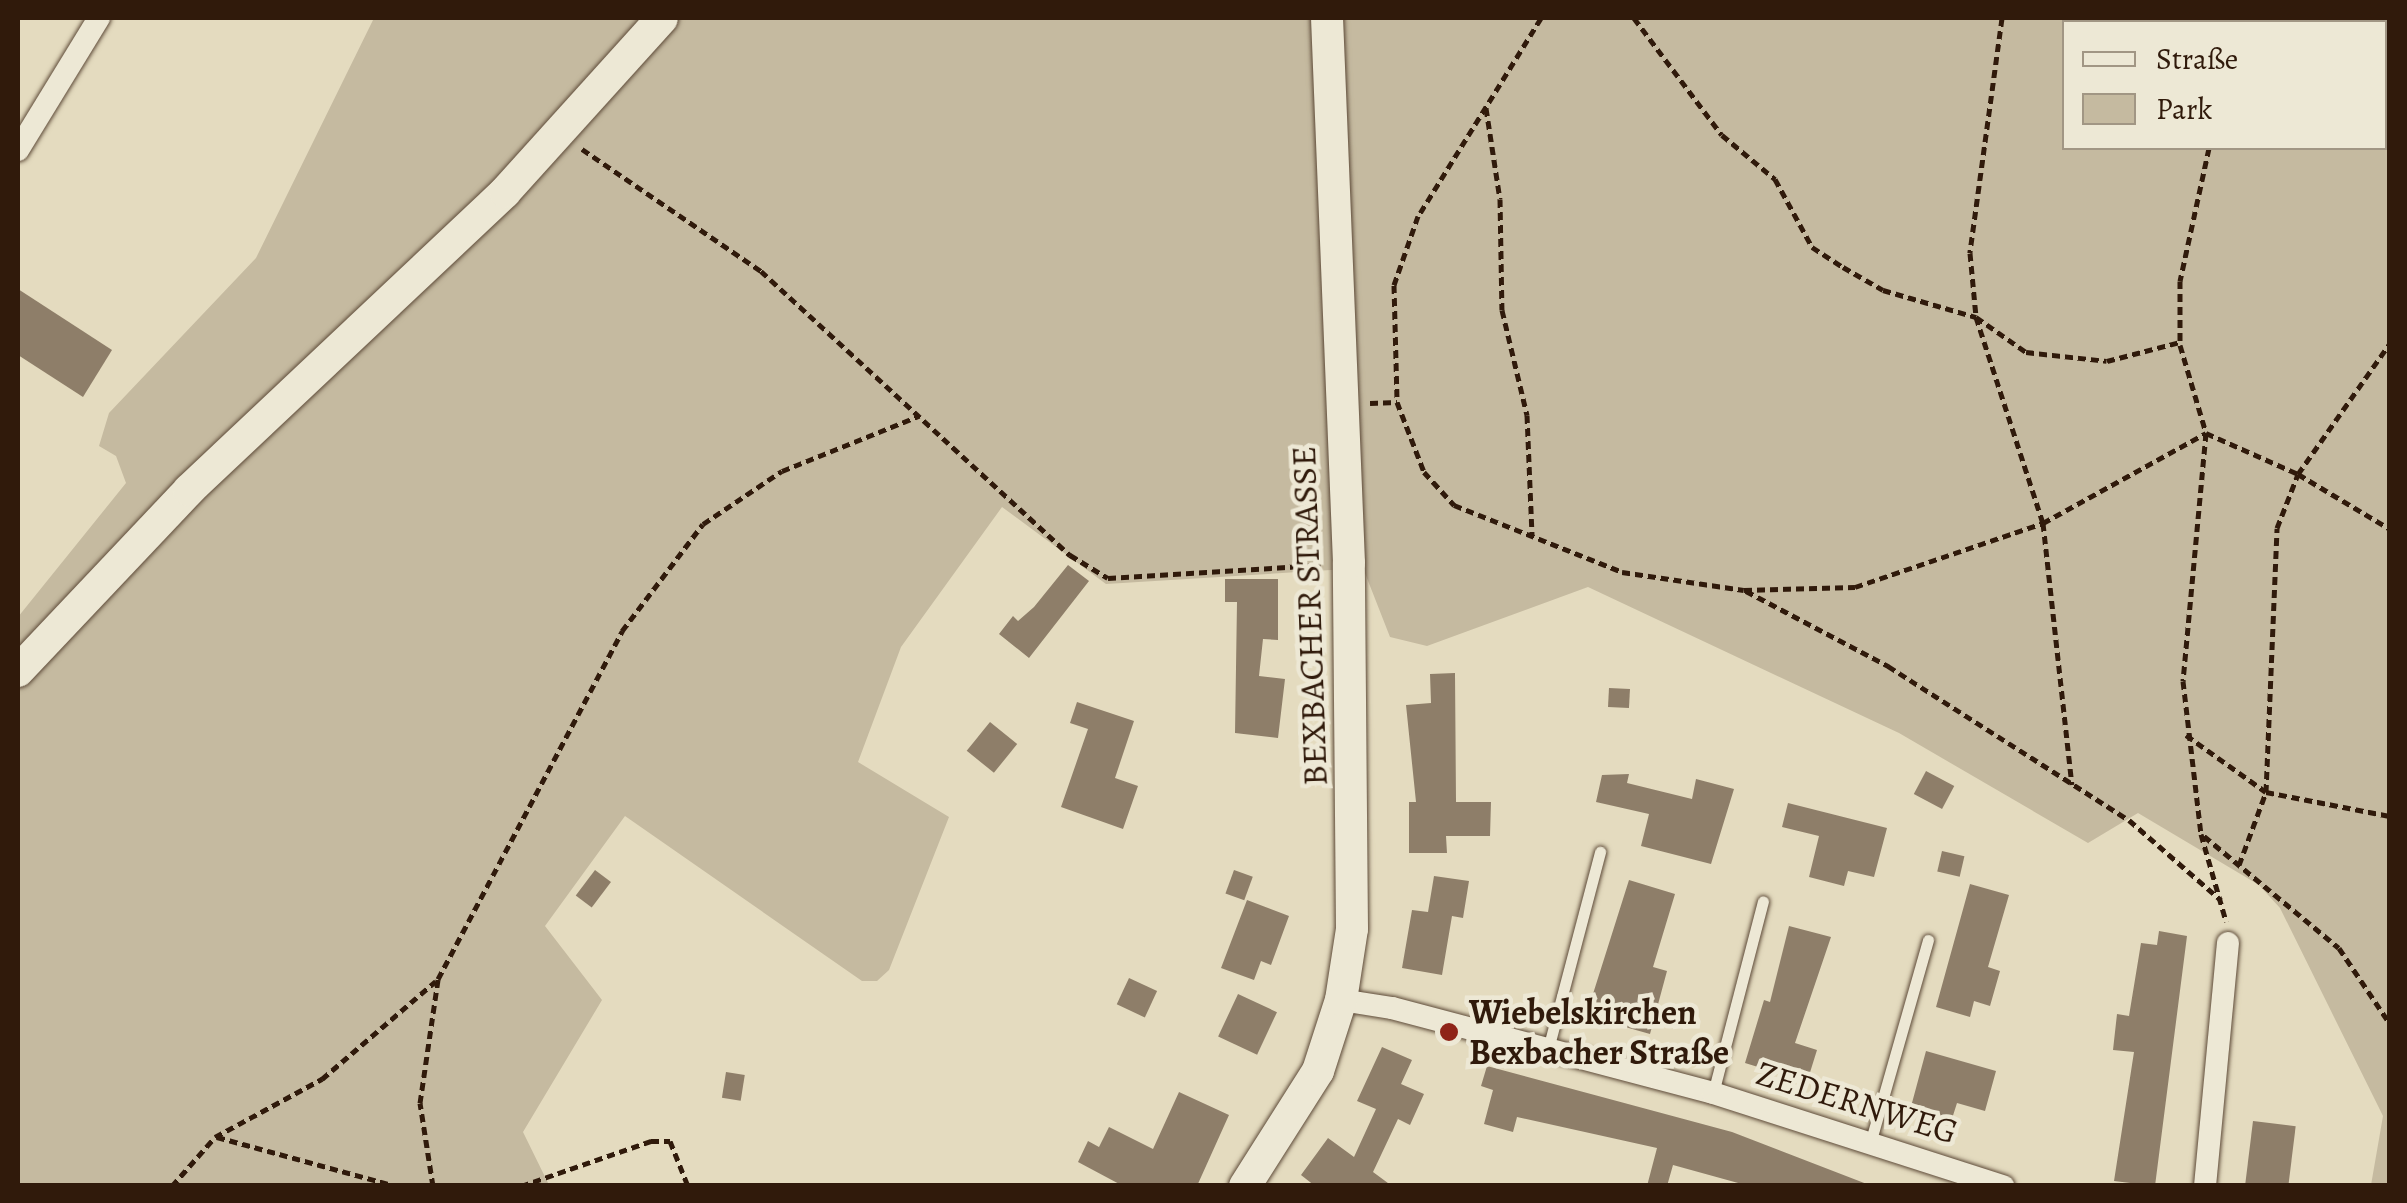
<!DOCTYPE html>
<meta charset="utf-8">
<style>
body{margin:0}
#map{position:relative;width:2407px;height:1203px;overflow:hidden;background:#e4dbbf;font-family:Alegreya,serif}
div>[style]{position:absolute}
.green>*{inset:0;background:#c5baa0}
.building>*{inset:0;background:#8e7e69;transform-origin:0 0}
.path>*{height:5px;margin-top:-2.5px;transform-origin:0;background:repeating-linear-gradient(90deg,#301a0b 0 8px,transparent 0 13px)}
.roads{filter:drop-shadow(0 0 2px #5d4a38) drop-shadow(0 0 2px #5d4a38)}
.lane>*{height:11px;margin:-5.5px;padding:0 5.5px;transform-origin:5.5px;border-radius:5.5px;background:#ede8d5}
.street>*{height:22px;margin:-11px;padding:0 11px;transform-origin:11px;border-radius:11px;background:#ede8d5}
.secondary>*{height:32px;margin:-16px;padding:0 16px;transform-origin:16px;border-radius:16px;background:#ede8d5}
.dots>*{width:28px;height:28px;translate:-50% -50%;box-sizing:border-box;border:5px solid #ede8d5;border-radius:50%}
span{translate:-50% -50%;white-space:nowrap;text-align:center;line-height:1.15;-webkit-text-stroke:9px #ede8d5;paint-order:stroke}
.street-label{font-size:35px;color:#301a0b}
.poi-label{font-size:35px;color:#301a0b;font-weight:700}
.left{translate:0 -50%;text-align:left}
.frame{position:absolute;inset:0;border:20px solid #301a0b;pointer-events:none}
.legend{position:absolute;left:2062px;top:20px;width:325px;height:130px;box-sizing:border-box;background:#ede8d5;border:2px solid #a19684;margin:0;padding:12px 18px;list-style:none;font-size:30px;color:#301a0b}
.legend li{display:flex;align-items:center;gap:20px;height:50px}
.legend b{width:50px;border:2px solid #a19684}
</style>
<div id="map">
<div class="green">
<div style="clip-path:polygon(evenodd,374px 18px,2389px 18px,2389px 1185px,2371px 1185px,2383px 1116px,2280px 908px,2259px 885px,2138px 813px,2088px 843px,1899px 733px,1588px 587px,1427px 646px,1390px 637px,1363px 568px,1106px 584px,1002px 507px,901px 647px,858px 762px,949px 817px,889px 970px,877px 981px,862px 981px,625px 816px,545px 926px,602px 1000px,523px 1132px,549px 1185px,18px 1186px,18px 617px,126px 483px,116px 456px,99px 446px,109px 413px,256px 258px,374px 18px,2064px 22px,2384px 22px,2384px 148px,2064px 148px,2064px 22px)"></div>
</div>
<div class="building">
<div style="clip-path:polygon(18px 289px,112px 350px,83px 397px,18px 355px)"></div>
<div style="clip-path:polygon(1068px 565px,1089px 581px,1029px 658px,999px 634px,1013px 616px,1018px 621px,1034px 607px)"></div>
<div style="clip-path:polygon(1225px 579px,1278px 579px,1278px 640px,1263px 639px,1259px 676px,1285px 679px,1278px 738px,1235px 733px,1237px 602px,1225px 602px)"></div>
<div style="clip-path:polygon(1455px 673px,1456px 802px,1491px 802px,1490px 836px,1446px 836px,1447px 853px,1409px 853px,1409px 802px,1416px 802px,1406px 705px,1431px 703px,1430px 674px)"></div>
<div style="left:1609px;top:688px;width:21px;height:19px;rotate:3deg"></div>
<div style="clip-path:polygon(1077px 702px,1134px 721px,1115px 778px,1138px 786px,1123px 829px,1061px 807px,1088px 729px,1070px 723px)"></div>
<div style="left:990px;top:722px;width:35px;height:37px;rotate:39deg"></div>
<div style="left:1926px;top:771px;width:32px;height:26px;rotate:28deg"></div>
<div style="clip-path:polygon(1629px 774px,1627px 783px,1692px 799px,1696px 779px,1734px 789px,1711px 864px,1641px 846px,1649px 814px,1596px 802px,1602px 775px)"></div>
<div style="clip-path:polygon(1788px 803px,1887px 828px,1874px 877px,1848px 871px,1844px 886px,1809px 877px,1819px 836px,1782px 827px)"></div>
<div style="left:1942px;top:851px;width:23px;height:21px;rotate:13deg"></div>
<div style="left:595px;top:870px;width:20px;height:32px;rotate:37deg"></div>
<div style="left:1234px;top:870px;width:20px;height:25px;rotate:20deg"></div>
<div style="clip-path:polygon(1434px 876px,1469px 881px,1463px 918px,1452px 916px,1442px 975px,1402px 968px,1412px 910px,1428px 912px)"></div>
<div style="clip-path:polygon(1629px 880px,1675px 894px,1653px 967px,1667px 971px,1650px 1034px,1586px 1016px)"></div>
<div style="clip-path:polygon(1970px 884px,2009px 895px,1988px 967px,2000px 971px,1990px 1006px,1974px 1001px,1970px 1017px,1936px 1007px)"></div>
<div style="clip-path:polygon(1247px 900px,1289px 916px,1271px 965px,1261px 961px,1254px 980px,1221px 968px)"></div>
<div style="clip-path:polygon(1789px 926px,1831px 937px,1795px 1043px,1817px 1050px,1807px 1082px,1745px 1063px,1764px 1000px,1770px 1002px)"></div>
<div style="clip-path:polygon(2159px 931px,2187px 936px,2155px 1186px,2114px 1181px,2134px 1052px,2113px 1050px,2117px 1014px,2129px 1016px,2141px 943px,2157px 945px)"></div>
<div style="left:1129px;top:978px;width:31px;height:29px;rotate:25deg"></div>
<div style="left:1238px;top:994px;width:43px;height:47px;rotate:25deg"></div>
<div style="clip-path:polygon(1382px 1047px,1412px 1060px,1401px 1084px,1424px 1094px,1410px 1125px,1398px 1119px,1373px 1172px,1392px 1186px,1315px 1186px,1301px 1175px,1328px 1138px,1354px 1157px,1376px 1109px,1357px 1101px)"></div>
<div style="clip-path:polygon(1926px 1051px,1996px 1071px,1985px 1111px,1957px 1103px,1950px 1125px,1909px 1114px)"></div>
<div style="clip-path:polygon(1487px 1066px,1732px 1132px,1872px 1186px,1749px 1186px,1673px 1165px,1667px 1186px,1647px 1186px,1657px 1148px,1517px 1117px,1513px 1132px,1484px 1124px,1493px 1090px,1481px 1086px)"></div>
<div style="left:726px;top:1072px;width:19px;height:26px;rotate:9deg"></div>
<div style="clip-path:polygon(1179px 1092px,1229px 1115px,1197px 1186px,1123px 1186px,1078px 1162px,1088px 1141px,1099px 1147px,1109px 1127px,1153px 1149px)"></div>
<div style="left:2253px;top:1121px;width:43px;height:65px;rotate:7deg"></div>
</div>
<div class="path">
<div style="left:1541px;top:18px;width:233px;rotate:121.8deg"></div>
<div style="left:1418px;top:216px;width:73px;rotate:109.2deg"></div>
<div style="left:1394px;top:285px;width:117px;rotate:88.5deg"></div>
<div style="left:1397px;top:402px;width:75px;rotate:68.9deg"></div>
<div style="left:1424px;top:472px;width:45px;rotate:47.7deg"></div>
<div style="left:1454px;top:505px;width:181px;rotate:21.7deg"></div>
<div style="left:1622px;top:572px;width:123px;rotate:8.4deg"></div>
<div style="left:1744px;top:590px;width:111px;rotate:-1.5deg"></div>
<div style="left:1855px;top:587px;width:199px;rotate:-18.8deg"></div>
<div style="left:2043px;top:523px;width:186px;rotate:-28.9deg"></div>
<div style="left:1634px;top:18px;width:146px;rotate:53.1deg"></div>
<div style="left:1722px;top:135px;width:69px;rotate:39.7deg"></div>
<div style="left:1775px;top:179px;width:77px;rotate:61.4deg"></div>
<div style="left:1812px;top:247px;width:37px;rotate:33deg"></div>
<div style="left:1843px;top:267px;width:46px;rotate:29.9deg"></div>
<div style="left:1883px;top:290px;width:97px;rotate:16.2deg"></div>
<div style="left:1976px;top:317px;width:61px;rotate:35deg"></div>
<div style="left:2026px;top:352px;width:81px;rotate:6.3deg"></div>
<div style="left:2107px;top:361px;width:75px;rotate:-14.6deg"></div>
<div style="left:2002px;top:18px;width:237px;rotate:97.8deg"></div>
<div style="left:1970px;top:253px;width:64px;rotate:84.6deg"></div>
<div style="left:1976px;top:317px;width:217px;rotate:72deg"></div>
<div style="left:2043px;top:523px;width:263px;rotate:83.7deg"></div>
<div style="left:2203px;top:18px;width:4px;rotate:76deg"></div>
<div style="left:1486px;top:108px;width:92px;rotate:81.3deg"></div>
<div style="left:1500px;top:199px;width:111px;rotate:89deg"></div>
<div style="left:1502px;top:310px;width:108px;rotate:76.6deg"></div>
<div style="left:1527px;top:415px;width:121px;rotate:87.6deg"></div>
<div style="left:2209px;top:148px;width:136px;rotate:102.3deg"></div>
<div style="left:2180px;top:281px;width:64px;rotate:90deg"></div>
<div style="left:2180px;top:345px;width:92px;rotate:73.5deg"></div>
<div style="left:2206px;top:433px;width:249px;rotate:95.3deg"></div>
<div style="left:2183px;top:681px;width:154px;rotate:83.3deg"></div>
<div style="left:2201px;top:834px;width:91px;rotate:74deg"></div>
<div style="left:582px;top:149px;width:217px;rotate:34.3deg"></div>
<div style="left:761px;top:271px;width:420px;rotate:42.6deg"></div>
<div style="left:1070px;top:555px;width:44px;rotate:31.2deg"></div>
<div style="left:1108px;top:578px;width:213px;rotate:-3.5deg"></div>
<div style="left:1370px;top:403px;width:27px;rotate:-2deg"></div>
<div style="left:2206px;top:433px;width:101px;rotate:24deg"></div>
<div style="left:2298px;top:474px;width:107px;rotate:30.9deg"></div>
<div style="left:1746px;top:591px;width:161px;rotate:27.8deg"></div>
<div style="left:1888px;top:666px;width:286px;rotate:32.6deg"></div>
<div style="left:2129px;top:820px;width:122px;rotate:41deg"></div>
<div style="left:2186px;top:735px;width:98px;rotate:35.5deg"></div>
<div style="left:2266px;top:792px;width:264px;rotate:-87.6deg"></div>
<div style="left:2277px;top:528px;width:58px;rotate:-68.7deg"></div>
<div style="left:2298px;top:474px;width:160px;rotate:-54.9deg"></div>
<div style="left:2204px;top:836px;width:175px;rotate:39.7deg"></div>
<div style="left:2339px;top:948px;width:92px;rotate:56.1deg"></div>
<div style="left:2239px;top:865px;width:78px;rotate:-69.7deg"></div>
<div style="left:2266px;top:792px;width:126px;rotate:11deg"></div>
<div style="left:217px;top:1137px;width:186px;rotate:15.3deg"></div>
<div style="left:172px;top:1186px;width:65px;rotate:-48.7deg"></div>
<div style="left:215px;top:1137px;width:122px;rotate:-28.5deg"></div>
<div style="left:322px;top:1079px;width:150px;rotate:-40.7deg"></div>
<div style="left:433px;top:1186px;width:84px;rotate:-98.9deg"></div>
<div style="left:420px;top:1103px;width:125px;rotate:-81.7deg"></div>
<div style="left:438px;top:979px;width:394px;rotate:-62.1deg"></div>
<div style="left:622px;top:631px;width:134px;rotate:-52.9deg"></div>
<div style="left:703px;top:524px;width:95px;rotate:-33.9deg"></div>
<div style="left:782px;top:471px;width:148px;rotate:-21.9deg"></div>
<div style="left:521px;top:1186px;width:138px;rotate:-19.1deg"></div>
<div style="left:651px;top:1141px;width:19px"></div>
<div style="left:670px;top:1141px;width:48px;rotate:68.2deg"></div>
</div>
<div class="roads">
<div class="lane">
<div style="left:1548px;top:1049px;width:204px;rotate:-75.2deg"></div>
<div style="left:1713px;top:1093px;width:198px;rotate:-75.4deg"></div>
<div style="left:1871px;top:1140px;width:208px;rotate:-74.1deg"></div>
</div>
<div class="street">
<div style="left:18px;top:150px;width:155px;rotate:-58.5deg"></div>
<div style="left:1341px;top:1000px;width:52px;rotate:8.9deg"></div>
<div style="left:1392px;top:1008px;width:332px;rotate:14.8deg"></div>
<div style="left:1713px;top:1093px;width:305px;rotate:17.8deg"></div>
<div style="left:2205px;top:1186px;width:244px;rotate:-84.6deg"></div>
</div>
<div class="secondary">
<div style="left:18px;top:671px;width:249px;rotate:-46.6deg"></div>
<div style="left:189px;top:490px;width:434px;rotate:-43.3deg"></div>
<div style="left:505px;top:192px;width:234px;rotate:-47.9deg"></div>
<div style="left:1245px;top:1186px;width:136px;rotate:-57.6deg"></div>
<div style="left:1318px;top:1071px;width:75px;rotate:-72.1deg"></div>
<div style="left:1341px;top:1000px;width:72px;rotate:-81.2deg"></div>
<div style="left:1352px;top:929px;width:366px;rotate:-90.5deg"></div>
<div style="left:1349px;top:563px;width:545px;rotate:-92.31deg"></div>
</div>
</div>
<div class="dots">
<div style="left:1449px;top:1032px;background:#8f2418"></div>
</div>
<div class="street-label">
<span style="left:1309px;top:616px;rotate:-92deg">BEXBACHER STRASSE</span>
<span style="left:1857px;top:1102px;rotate:17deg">ZEDERNWEG</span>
</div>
<div class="poi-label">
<span class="left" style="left:1469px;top:1032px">Wiebelskirchen<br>Bexbacher Straße</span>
</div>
<div class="frame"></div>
<ul class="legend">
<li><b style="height:12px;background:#ede8d5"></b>Straße</li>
<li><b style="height:28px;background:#c5baa0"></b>Park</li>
</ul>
</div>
